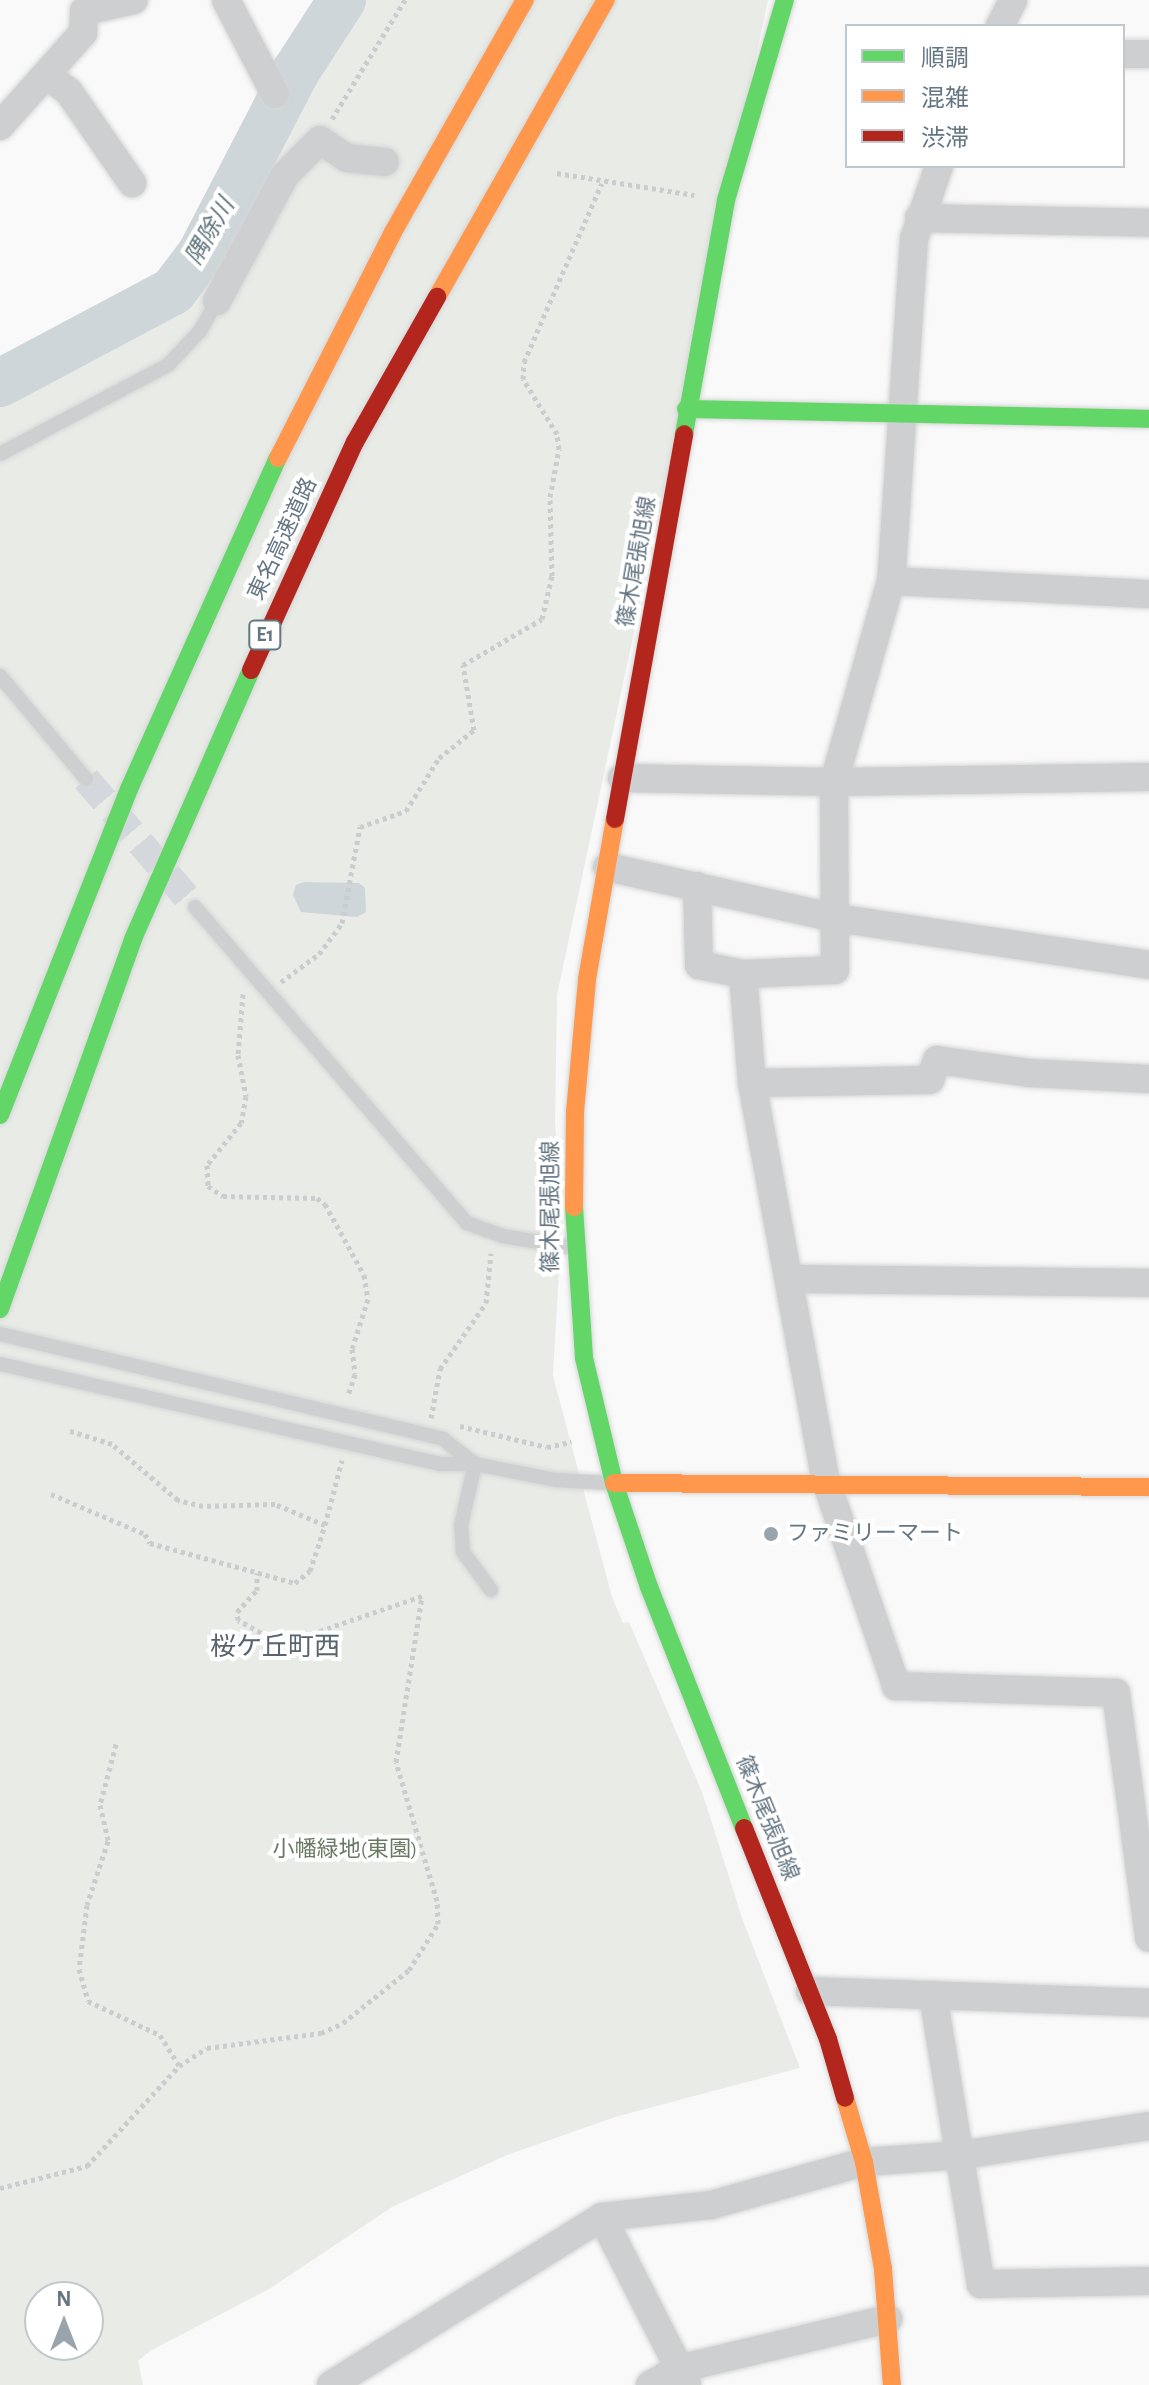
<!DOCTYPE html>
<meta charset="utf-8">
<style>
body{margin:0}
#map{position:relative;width:1149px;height:2385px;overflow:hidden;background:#f9f9f9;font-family:"Alegreya Sans","Noto Sans JP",sans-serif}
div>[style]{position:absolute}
.green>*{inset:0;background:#e8ebe6}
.water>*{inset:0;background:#ced6d9}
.river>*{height:48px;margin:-24px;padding:0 24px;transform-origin:24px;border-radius:24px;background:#ced6d9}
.street-tunnel>*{height:28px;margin-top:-14px;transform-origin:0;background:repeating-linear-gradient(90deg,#d4d8dc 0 28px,transparent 0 42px)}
.path>*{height:5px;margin-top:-2.5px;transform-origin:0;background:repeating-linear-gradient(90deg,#cbcccd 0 4px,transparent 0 8px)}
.roads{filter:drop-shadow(0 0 2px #d5d6d7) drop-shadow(0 0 2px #d5d6d7)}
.lane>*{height:14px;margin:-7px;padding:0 7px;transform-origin:7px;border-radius:7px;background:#cecfd0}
.street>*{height:28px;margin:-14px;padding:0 14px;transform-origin:14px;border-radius:14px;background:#cecfd0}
.fast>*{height:18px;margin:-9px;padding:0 9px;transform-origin:9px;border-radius:9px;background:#63d668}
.slow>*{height:18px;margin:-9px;padding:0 9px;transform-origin:9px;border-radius:9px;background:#ff974d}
.jam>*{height:18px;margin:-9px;padding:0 9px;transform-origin:9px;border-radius:9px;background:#b3261e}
.dots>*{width:22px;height:22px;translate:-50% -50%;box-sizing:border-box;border:4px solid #fff;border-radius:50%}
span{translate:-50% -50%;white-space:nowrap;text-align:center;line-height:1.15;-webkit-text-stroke:8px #fff;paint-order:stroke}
.shield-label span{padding:2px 6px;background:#fff;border:2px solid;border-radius:6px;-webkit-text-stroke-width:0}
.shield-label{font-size:20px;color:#657683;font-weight:700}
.street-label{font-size:22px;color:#657683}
.poi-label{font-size:22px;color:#657683}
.left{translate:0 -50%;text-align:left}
.park-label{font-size:22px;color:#687a64}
.water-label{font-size:24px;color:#60757c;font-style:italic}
.quarter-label{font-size:26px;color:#57646e}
.legend{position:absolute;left:845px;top:24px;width:280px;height:144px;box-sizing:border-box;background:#fff;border:2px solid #c1c8cd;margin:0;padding:10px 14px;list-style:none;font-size:24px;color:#657683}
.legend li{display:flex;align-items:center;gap:16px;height:40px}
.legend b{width:40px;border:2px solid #c1c8cd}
.north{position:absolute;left:24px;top:2281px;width:80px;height:80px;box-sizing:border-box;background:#fff;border:2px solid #c1c8cd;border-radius:50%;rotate:0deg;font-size:22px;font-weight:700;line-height:32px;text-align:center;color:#657683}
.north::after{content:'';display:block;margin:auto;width:28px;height:36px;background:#99a4ac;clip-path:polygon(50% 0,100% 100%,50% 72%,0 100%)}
</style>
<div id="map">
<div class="green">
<div style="clip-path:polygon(evenodd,354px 0,768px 0,557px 995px,555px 1123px,562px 1218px,553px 1376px,612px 1597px,623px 1623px,629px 1622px,702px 1792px,742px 1918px,800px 2068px,615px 2117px,507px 2155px,392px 2207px,269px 2289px,150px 2351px,138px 2361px,143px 2385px,0 2385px,0 376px,204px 269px,354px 0,40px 2297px,88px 2297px,88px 2345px,40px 2345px,40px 2297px)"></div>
</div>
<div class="water">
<div style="clip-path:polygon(304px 882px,359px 883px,365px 888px,366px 912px,357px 917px,301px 912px,293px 895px,296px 885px)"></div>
</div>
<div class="river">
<div style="left:0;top:383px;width:196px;rotate:-28deg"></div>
<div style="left:173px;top:291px;width:46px;rotate:-52.9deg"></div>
<div style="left:201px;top:254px;width:206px;rotate:-62.6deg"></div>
<div style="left:296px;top:71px;width:85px;rotate:-57.1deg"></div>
</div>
<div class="street-tunnel">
<div style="left:86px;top:779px;width:168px;rotate:49.6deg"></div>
</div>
<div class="path">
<div style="left:332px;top:119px;width:140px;rotate:-58.5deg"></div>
<div style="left:557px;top:173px;width:139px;rotate:9.1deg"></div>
<div style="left:281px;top:982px;width:47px;rotate:-36.4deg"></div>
<div style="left:319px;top:954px;width:39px;rotate:-53deg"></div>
<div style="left:342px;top:923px;width:98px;rotate:-79.4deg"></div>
<div style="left:360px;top:827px;width:49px;rotate:-19.2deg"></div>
<div style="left:406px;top:811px;width:62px;rotate:-58.1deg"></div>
<div style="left:439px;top:758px;width:45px;rotate:-38.7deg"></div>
<div style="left:474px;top:730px;width:66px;rotate:-99.6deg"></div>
<div style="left:463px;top:665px;width:91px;rotate:-30.2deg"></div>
<div style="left:542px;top:619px;width:44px;rotate:-76.9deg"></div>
<div style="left:552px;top:576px;width:79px;rotate:-91.5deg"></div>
<div style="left:550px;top:497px;width:49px;rotate:-79.4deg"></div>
<div style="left:559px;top:449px;width:15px;rotate:-98deg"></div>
<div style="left:557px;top:434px;width:65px;rotate:-121.7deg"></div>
<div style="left:523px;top:379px;width:17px;rotate:-87deg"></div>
<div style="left:524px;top:362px;width:195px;rotate:-66.5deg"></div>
<div style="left:243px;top:994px;width:61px;rotate:94.7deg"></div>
<div style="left:238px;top:1055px;width:42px;rotate:79deg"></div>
<div style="left:246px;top:1096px;width:27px;rotate:100deg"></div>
<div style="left:241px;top:1123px;width:54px;rotate:129deg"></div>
<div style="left:207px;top:1165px;width:21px;rotate:87deg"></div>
<div style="left:208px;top:1186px;width:18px;rotate:34deg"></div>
<div style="left:223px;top:1196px;width:94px;rotate:1.2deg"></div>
<div style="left:317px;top:1198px;width:10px;rotate:37deg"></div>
<div style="left:325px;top:1204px;width:81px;rotate:61.2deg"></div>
<div style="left:364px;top:1275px;width:24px;rotate:81deg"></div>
<div style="left:368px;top:1299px;width:52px;rotate:107.7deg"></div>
<div style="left:352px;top:1349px;width:25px;rotate:83deg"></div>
<div style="left:355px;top:1374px;width:23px;rotate:108deg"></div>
<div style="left:431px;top:1418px;width:50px;rotate:-79.6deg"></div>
<div style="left:440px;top:1369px;width:80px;rotate:-55.1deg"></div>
<div style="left:486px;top:1303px;width:50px;rotate:-84.3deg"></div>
<div style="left:460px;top:1426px;width:89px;rotate:13.6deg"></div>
<div style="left:547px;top:1447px;width:25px;rotate:-12deg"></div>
<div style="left:51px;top:1494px;width:102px;rotate:23.1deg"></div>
<div style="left:145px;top:1534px;width:10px;rotate:61deg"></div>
<div style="left:150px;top:1543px;width:150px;rotate:15.4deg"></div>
<div style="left:295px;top:1583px;width:19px;rotate:-39deg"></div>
<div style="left:310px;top:1571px;width:48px;rotate:-71.9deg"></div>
<div style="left:325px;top:1525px;width:54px;rotate:-157.2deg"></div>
<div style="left:275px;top:1504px;width:72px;rotate:178.4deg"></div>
<div style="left:203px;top:1506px;width:26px;rotate:-167deg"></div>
<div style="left:178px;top:1500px;width:87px;rotate:-139.7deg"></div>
<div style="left:112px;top:1444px;width:46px;rotate:-162.3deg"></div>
<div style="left:325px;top:1525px;width:67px;rotate:-75.3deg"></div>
<div style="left:116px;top:1744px;width:63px;rotate:104.7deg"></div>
<div style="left:100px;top:1805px;width:37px;rotate:77deg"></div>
<div style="left:108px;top:1841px;width:67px;rotate:108.2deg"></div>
<div style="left:87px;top:1905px;width:64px;rotate:97.1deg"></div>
<div style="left:79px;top:1969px;width:33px;rotate:74deg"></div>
<div style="left:88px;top:2001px;width:80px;rotate:25.3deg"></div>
<div style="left:160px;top:2035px;width:36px;rotate:58deg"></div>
<div style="left:0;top:2188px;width:90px;rotate:-14.2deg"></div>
<div style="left:87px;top:2166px;width:136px;rotate:-47.4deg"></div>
<div style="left:179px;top:2066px;width:33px;rotate:-33deg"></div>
<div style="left:207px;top:2048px;width:115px;rotate:-7.5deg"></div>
<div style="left:321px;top:2033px;width:24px;rotate:-24deg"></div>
<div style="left:343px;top:2023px;width:85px;rotate:-38.8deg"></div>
<div style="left:409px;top:1970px;width:54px;rotate:-57.8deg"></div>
<div style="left:438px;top:1924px;width:23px;rotate:-92deg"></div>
<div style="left:437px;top:1901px;width:145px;rotate:-106.4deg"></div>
<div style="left:396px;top:1762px;width:168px;rotate:-81.1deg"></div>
<div style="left:422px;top:1596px;width:148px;rotate:161.1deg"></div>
<div style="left:282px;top:1644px;width:50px;rotate:-151.4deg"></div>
<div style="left:238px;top:1620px;width:8px;rotate:-97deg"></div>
<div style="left:237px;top:1612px;width:30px;rotate:-48deg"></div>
<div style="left:257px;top:1590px;width:17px;rotate:-90deg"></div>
</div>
<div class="roads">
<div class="lane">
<div style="left:0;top:454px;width:190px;rotate:-27.9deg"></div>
<div style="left:168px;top:365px;width:47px;rotate:-46.7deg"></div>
<div style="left:200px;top:331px;width:34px;rotate:-60deg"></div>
<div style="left:0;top:676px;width:134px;rotate:50.1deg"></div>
<div style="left:195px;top:907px;width:417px;rotate:49.3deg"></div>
<div style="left:467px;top:1223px;width:37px;rotate:20deg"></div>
<div style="left:502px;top:1236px;width:69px;rotate:9.2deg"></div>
<div style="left:0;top:1334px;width:455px;rotate:13.3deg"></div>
<div style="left:443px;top:1439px;width:41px;rotate:38deg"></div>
<div style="left:0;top:1364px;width:450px;rotate:12.8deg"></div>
<div style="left:439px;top:1464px;width:36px"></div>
<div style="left:491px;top:1590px;width:47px;rotate:-126.4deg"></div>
<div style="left:463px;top:1552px;width:27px;rotate:-94deg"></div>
<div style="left:461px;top:1525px;width:63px;rotate:-77.1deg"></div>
<div style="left:475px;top:1464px;width:83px;rotate:11.2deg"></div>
<div style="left:556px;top:1480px;width:53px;rotate:3.2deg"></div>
</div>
<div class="street">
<div style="left:226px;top:0;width:106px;rotate:62.5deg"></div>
<div style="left:84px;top:11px;width:51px;rotate:-12.4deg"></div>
<div style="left:1000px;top:26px;width:29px;rotate:-63deg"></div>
<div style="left:1123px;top:54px;width:26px"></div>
<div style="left:48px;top:76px;width:26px;rotate:37deg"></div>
<div style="left:69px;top:92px;width:111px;rotate:55.3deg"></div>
<div style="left:0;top:126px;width:125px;rotate:-48.3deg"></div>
<div style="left:83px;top:33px;width:22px;rotate:-87deg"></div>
<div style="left:939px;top:166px;width:77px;rotate:108.9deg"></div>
<div style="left:914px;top:239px;width:343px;rotate:93.8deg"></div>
<div style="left:891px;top:581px;width:258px;rotate:2.9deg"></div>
<div style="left:919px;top:218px;width:230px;rotate:1.2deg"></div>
<div style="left:217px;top:301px;width:143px;rotate:-61.6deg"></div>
<div style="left:285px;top:175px;width:49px;rotate:-45deg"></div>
<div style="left:320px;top:140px;width:32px;rotate:34deg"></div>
<div style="left:347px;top:158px;width:38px;rotate:6deg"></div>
<div style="left:622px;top:778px;width:212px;rotate:1.1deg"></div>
<div style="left:834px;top:782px;width:315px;rotate:-0.9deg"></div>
<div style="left:607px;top:867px;width:235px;rotate:12.6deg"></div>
<div style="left:836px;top:918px;width:317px;rotate:8.5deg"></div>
<div style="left:697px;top:886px;width:79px;rotate:88.5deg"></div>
<div style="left:699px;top:965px;width:45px;rotate:11.6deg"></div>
<div style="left:743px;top:974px;width:92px;rotate:-2.5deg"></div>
<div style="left:835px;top:970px;width:188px;rotate:-90.3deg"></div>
<div style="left:834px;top:782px;width:209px;rotate:-74.2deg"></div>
<div style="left:743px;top:974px;width:109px;rotate:85.3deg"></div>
<div style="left:752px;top:1083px;width:405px;rotate:79.5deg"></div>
<div style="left:826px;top:1481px;width:217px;rotate:71.1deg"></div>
<div style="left:896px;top:1686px;width:220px;rotate:1.8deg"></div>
<div style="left:1116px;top:1693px;width:247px;rotate:82.3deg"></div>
<div style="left:752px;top:1083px;width:178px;rotate:-1deg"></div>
<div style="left:930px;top:1080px;width:21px;rotate:-71deg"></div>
<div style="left:937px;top:1060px;width:93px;rotate:8deg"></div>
<div style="left:1029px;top:1073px;width:120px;rotate:2.9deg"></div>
<div style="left:789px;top:1279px;width:360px;rotate:0.6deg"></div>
<div style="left:810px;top:1991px;width:339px;rotate:2deg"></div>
<div style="left:933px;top:1995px;width:293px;rotate:80.6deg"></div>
<div style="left:981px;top:2284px;width:168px;rotate:-1deg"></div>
<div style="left:602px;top:2217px;width:187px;rotate:63deg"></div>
<div style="left:331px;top:2385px;width:319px;rotate:-31.8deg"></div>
<div style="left:602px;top:2217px;width:110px;rotate:-6.3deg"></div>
<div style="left:711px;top:2205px;width:159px;rotate:-15.7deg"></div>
<div style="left:864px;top:2162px;width:98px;rotate:-4.1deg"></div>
<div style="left:962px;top:2155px;width:189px;rotate:-8.8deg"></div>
<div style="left:650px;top:2385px;width:32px;rotate:-30deg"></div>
<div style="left:678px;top:2369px;width:216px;rotate:-13.4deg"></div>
</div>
<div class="fast">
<div style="left:686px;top:409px;width:463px;rotate:1.2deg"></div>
<div style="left:684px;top:434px;width:238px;rotate:-79.8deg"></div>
<div style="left:726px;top:200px;width:209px;rotate:-73.6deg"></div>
<div style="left:0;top:1115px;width:351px;rotate:-68.4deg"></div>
<div style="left:129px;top:789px;width:363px;rotate:-65.8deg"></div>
<div style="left:574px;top:1207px;width:151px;rotate:86.2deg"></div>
<div style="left:584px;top:1358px;width:129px;rotate:76.5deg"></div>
<div style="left:614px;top:1483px;width:110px;rotate:71.4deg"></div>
<div style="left:649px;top:1587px;width:259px;rotate:68.5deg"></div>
<div style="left:0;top:1309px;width:393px;rotate:-70.2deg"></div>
<div style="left:133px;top:939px;width:294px;rotate:-66.3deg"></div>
</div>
<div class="slow">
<div style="left:437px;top:297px;width:342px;rotate:-60.4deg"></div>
<div style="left:278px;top:458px;width:254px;rotate:-63deg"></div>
<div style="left:393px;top:232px;width:267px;rotate:-60.4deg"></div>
<div style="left:574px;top:1207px;width:95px;rotate:-89.4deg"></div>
<div style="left:575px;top:1112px;width:134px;rotate:-84.8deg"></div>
<div style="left:587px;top:979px;width:162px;rotate:-80.1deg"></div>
<div style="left:614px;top:1483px;width:535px;rotate:0.43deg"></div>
<div style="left:845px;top:2098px;width:67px;rotate:73.5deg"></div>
<div style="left:864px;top:2162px;width:109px;rotate:79.9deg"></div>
<div style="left:883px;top:2269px;width:116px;rotate:85.6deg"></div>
</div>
<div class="jam">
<div style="left:251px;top:670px;width:251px;rotate:-65.5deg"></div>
<div style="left:355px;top:442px;width:167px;rotate:-60.5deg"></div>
<div style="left:615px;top:819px;width:391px;rotate:-79.8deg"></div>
<div style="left:744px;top:1828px;width:227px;rotate:68.3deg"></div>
<div style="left:828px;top:2039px;width:61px;rotate:73.9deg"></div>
</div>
</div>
<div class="dots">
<div style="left:771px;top:1534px;background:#99a4ac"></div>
</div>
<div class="shield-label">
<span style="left:265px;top:635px">E1</span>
</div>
<div class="street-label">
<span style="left:283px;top:539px;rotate:-65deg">東名高速道路</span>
<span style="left:637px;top:562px;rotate:-80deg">篠木尾張旭線</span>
<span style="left:551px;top:1207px;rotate:-90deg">篠木尾張旭線</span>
<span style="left:767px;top:1818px;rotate:68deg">篠木尾張旭線</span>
</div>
<div class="poi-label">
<span class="left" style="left:787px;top:1534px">ファミリーマート</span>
</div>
<div class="park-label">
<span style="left:345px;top:1850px">小幡緑地(東園)</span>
</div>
<div class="water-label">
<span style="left:211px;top:232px;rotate:-60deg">隅除川</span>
</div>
<div class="quarter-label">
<span style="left:275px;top:1648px">桜ケ丘町西</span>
</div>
<ul class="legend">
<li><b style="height:10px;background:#63d668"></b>順調</li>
<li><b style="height:10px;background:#ff974d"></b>混雑</li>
<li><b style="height:10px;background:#b3261e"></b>渋滞</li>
</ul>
<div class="north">N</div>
</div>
